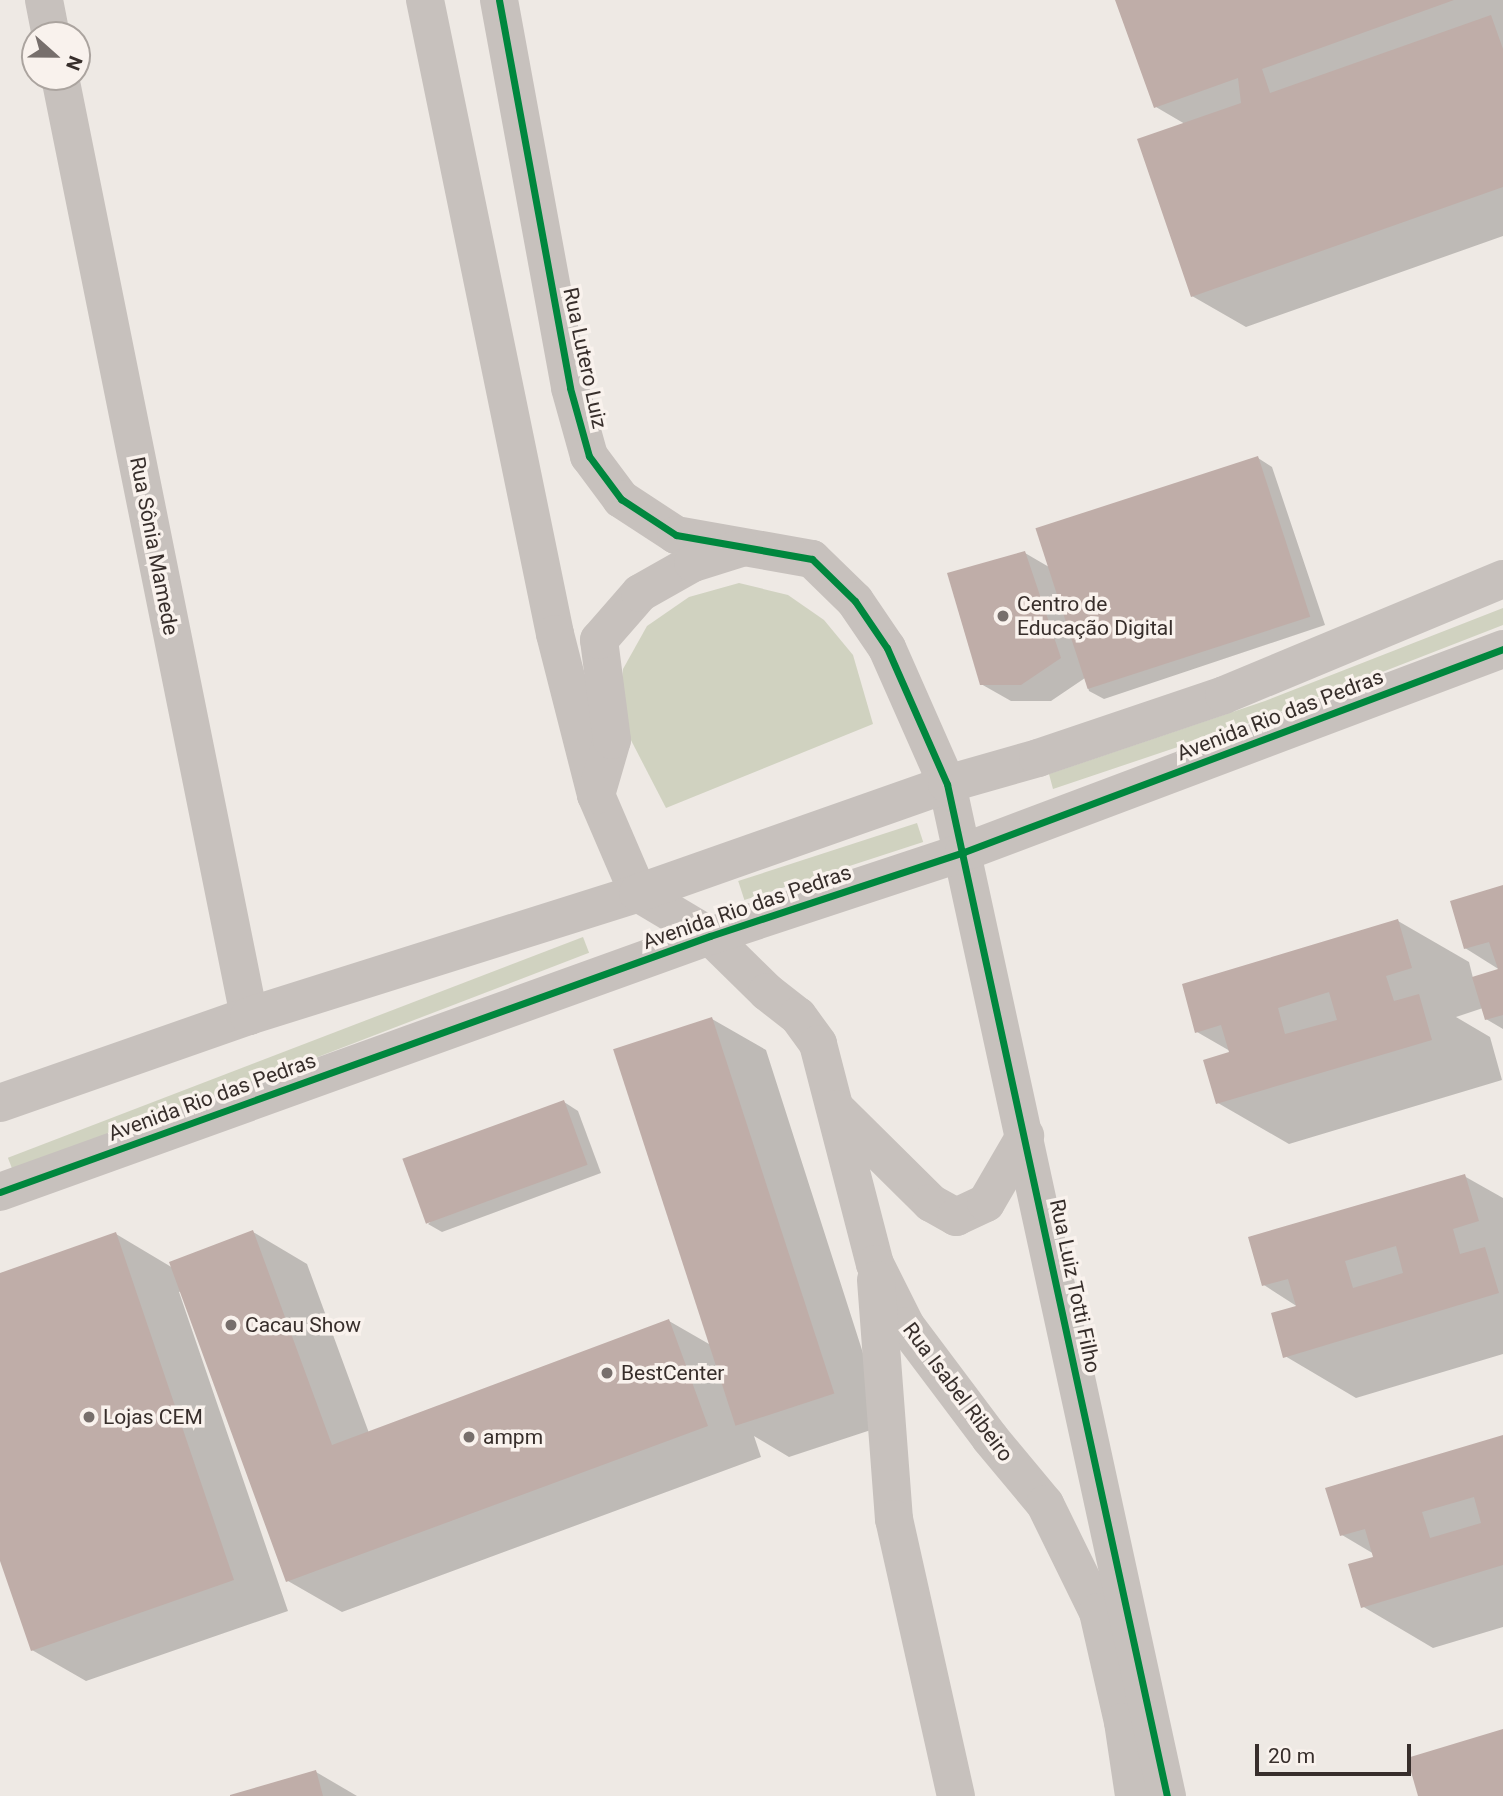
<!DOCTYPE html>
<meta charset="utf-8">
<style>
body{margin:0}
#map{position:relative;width:1503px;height:1796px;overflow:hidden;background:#eee9e4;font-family:Roboto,sans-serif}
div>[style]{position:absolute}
.green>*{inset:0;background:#d0d2c0;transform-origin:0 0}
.shadow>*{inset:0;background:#0003}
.building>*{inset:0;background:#bfada8;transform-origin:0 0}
.minor>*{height:38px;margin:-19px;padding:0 19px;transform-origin:19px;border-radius:19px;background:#c7c1bd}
.cycleway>*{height:7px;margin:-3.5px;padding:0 3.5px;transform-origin:3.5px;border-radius:3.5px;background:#00873e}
.dots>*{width:19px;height:19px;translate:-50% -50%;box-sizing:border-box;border:4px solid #f9f2ed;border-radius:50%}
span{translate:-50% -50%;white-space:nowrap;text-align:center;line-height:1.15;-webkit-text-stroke:7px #f9f2ed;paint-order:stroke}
.street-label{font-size:21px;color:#372e2b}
.poi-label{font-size:21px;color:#372e2b}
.left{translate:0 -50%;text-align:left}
.north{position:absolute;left:21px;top:21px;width:70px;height:70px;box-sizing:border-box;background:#f9f2ed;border:2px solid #aba49f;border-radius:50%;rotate:111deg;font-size:19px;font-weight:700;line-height:28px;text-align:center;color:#372e2b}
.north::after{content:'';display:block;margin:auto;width:24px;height:32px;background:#776f6c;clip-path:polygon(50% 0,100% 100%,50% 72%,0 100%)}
.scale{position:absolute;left:1255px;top:1744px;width:156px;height:32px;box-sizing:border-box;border:4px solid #372e2b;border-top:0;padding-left:9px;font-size:21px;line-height:24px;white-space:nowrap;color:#372e2b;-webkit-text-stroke:5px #f9f2ed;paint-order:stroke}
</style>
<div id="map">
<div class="green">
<div style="clip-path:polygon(739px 583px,788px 595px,824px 620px,853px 655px,873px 724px,666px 808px,618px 715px,623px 669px,647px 626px,689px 597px)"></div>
<div style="clip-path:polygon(1503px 608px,1503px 625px,1264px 718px,1053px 789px,1049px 774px,1265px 701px)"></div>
<div style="left:917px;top:823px;width:20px;height:188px;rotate:72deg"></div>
<div style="left:583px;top:937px;width:17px;height:616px;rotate:69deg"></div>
</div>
<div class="shadow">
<div style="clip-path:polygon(1117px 0,1503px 0,1503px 236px,1246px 327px,1192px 296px,1185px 124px,1156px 107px)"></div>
<div style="clip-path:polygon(1258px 458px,1272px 467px,1325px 625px,1104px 699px,1089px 691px,1085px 678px,1051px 701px,1011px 701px,981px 684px,1025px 553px,1049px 567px)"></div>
<div style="clip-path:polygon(1503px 887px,1503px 1029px,1486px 1019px,1483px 1008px,1456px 1017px,1490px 1037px,1502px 1080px,1289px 1144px,1218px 1103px,1230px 1051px,1197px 1032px,1398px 921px,1469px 962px,1473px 978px,1500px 970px,1465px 948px)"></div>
<div style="clip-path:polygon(712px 1019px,766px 1050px,886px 1425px,789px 1457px,754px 1436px,761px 1457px,342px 1612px,288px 1581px,182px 1291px,179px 1292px,288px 1611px,86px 1681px,32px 1650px,0 1555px,0 1275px,116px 1234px,173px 1268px,253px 1232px,307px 1264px,369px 1433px,669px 1321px,709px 1344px)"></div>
<div style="clip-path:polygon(564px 1102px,578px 1111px,601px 1173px,442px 1232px,428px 1224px)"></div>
<div style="clip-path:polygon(1464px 1176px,1503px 1198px,1503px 1354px,1356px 1398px,1285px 1356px,1298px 1307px,1264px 1285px)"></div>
<div style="clip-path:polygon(1503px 1437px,1503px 1627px,1433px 1648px,1362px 1606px,1374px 1554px,1342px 1535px)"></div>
<div style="clip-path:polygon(316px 1772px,357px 1796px,234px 1796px)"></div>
</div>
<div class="building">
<div style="clip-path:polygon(1115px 0,1454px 0,1262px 69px,1270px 93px,1491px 15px,1503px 49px,1503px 187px,1191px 297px,1137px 139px,1241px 103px,1238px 78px,1154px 108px)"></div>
<div style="left:1258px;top:456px;width:169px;height:234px;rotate:72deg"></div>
<div style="clip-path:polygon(1025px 551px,1061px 658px,1021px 685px,980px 685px,947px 573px)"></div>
<div style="clip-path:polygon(1503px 885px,1503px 1015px,1485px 1020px,1472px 977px,1498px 969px,1489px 942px,1464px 949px,1450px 901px)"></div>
<div style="clip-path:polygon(evenodd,1398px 919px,1412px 968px,1386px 976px,1394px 1001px,1419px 994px,1432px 1040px,1216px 1104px,1203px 1060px,1229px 1052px,1221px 1025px,1195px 1033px,1182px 984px,1398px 919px,1329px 992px,1337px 1020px,1285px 1034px,1278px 1008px,1329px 992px)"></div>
<div style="left:712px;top:1017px;width:396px;height:104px;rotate:72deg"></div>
<div style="left:564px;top:1100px;width:69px;height:172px;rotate:70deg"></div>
<div style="clip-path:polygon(evenodd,1465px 1174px,1479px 1221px,1453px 1229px,1460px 1254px,1485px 1247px,1499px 1293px,1283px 1358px,1271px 1313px,1296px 1306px,1288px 1279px,1262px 1286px,1248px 1237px,1465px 1174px,1396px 1246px,1403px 1273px,1353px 1288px,1345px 1261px,1396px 1246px)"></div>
<div style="clip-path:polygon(253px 1230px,332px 1445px,669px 1319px,708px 1426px,286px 1582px,169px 1262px)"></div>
<div style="clip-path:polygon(116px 1232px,234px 1580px,31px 1651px,0 1561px,0 1273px)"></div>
<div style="clip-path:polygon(evenodd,1503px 1435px,1503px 1565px,1361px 1608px,1348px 1564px,1373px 1557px,1365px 1529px,1340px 1536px,1325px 1488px,1503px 1435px,1474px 1497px,1481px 1523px,1430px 1538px,1422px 1512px,1474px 1497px)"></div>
<div style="clip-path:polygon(1503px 1729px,1503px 1796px,1418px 1796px,1407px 1758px)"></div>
<div style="clip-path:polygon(316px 1770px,323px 1796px,230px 1796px,230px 1795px)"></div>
</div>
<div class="minor">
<div style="left:44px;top:0;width:36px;rotate:79deg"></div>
<div style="left:425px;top:0;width:647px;rotate:78.41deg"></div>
<div style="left:555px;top:634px;width:166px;rotate:75.7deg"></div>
<div style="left:596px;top:795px;width:107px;rotate:66.8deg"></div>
<div style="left:638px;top:893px;width:84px;rotate:30.8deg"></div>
<div style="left:710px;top:936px;width:80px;rotate:44.5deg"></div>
<div style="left:767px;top:992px;width:39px;rotate:38deg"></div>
<div style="left:798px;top:1016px;width:34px;rotate:54deg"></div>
<div style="left:818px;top:1044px;width:227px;rotate:75.5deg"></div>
<div style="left:875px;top:1264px;width:69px;rotate:63.4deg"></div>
<div style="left:906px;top:1326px;width:140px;rotate:53.1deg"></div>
<div style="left:990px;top:1438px;width:86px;rotate:50.2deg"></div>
<div style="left:1045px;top:1504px;width:120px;rotate:63.9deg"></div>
<div style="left:1098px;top:1612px;width:113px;rotate:77.2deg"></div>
<div style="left:1123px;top:1722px;width:75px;rotate:81.5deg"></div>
<div style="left:499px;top:0;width:394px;rotate:79.6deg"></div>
<div style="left:570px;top:388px;width:71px;rotate:74.4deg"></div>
<div style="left:589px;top:456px;width:54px;rotate:53.3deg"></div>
<div style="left:621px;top:499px;width:66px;rotate:33.2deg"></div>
<div style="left:676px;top:535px;width:138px;rotate:10deg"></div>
<div style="left:812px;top:559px;width:60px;rotate:44.3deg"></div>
<div style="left:855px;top:601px;width:57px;rotate:55.8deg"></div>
<div style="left:887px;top:648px;width:149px;rotate:66.2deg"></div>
<div style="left:947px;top:784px;width:1036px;rotate:77.74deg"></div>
<div style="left:60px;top:77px;width:958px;rotate:78.62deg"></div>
<div style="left:596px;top:795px;width:57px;rotate:-73.8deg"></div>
<div style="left:612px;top:740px;width:101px;rotate:-97.4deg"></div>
<div style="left:599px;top:640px;width:62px;rotate:-48.9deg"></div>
<div style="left:640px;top:593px;width:61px;rotate:-29.5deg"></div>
<div style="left:693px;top:563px;width:50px;rotate:-17.4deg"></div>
<div style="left:0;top:1103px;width:264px;rotate:-19.3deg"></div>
<div style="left:249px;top:1016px;width:408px;rotate:-17.5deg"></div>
<div style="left:638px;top:893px;width:328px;rotate:-19.4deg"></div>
<div style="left:947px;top:784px;width:95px;rotate:-15.9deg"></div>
<div style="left:1038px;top:758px;width:196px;rotate:-18.7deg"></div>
<div style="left:1224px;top:695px;width:302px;rotate:-22.6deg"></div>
<div style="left:836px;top:1109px;width:134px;rotate:44.7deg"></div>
<div style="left:931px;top:1203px;width:29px;rotate:29deg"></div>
<div style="left:956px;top:1217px;width:33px;rotate:-25deg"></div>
<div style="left:986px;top:1203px;width:78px;rotate:-59.8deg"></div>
<div style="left:0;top:1192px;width:755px;rotate:-19.83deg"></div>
<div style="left:710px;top:936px;width:268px;rotate:-18.3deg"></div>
<div style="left:964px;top:852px;width:576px;rotate:-20.64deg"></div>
<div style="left:876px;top:1280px;width:240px;rotate:85.7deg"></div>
<div style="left:894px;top:1519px;width:284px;rotate:77.4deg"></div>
</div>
<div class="cycleway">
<div style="left:499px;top:0;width:394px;rotate:79.6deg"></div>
<div style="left:570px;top:388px;width:71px;rotate:74.4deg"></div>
<div style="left:589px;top:456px;width:54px;rotate:53.3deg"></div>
<div style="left:621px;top:499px;width:66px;rotate:33.2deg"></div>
<div style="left:676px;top:535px;width:138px;rotate:10deg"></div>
<div style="left:812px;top:559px;width:60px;rotate:44.3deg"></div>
<div style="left:855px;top:601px;width:57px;rotate:55.8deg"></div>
<div style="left:887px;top:648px;width:149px;rotate:66.2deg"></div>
<div style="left:947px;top:784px;width:1036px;rotate:77.74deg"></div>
<div style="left:0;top:1192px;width:755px;rotate:-19.83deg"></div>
<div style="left:710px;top:936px;width:268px;rotate:-18.3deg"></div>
<div style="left:964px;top:852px;width:576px;rotate:-20.64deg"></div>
</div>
<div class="dots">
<div style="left:1003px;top:616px;background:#776f6c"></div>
<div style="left:231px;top:1325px;background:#776f6c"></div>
<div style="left:607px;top:1373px;background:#776f6c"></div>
<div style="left:89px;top:1417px;background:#776f6c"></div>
<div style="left:469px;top:1437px;background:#776f6c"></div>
</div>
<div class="street-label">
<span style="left:585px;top:358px;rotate:78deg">Rua Lutero Luiz</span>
<span style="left:154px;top:546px;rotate:79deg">Rua Sônia Mamede</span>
<span style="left:1280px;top:715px;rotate:-21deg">Avenida Rio das Pedras</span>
<span style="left:747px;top:907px;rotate:-19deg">Avenida Rio das Pedras</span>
<span style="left:212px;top:1097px;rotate:-20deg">Avenida Rio das Pedras</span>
<span style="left:1075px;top:1286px;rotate:78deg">Rua Luiz Totti Filho</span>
<span style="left:958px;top:1392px;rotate:53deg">Rua Isabel Ribeiro</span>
</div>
<div class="poi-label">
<span class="left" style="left:1017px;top:616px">Centro de<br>Educação Digital</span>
<span class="left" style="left:245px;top:1325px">Cacau Show</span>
<span class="left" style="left:621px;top:1373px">BestCenter</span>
<span class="left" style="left:103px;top:1417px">Lojas CEM</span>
<span class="left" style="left:483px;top:1437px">ampm</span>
</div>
<div class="north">N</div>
<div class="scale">20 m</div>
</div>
